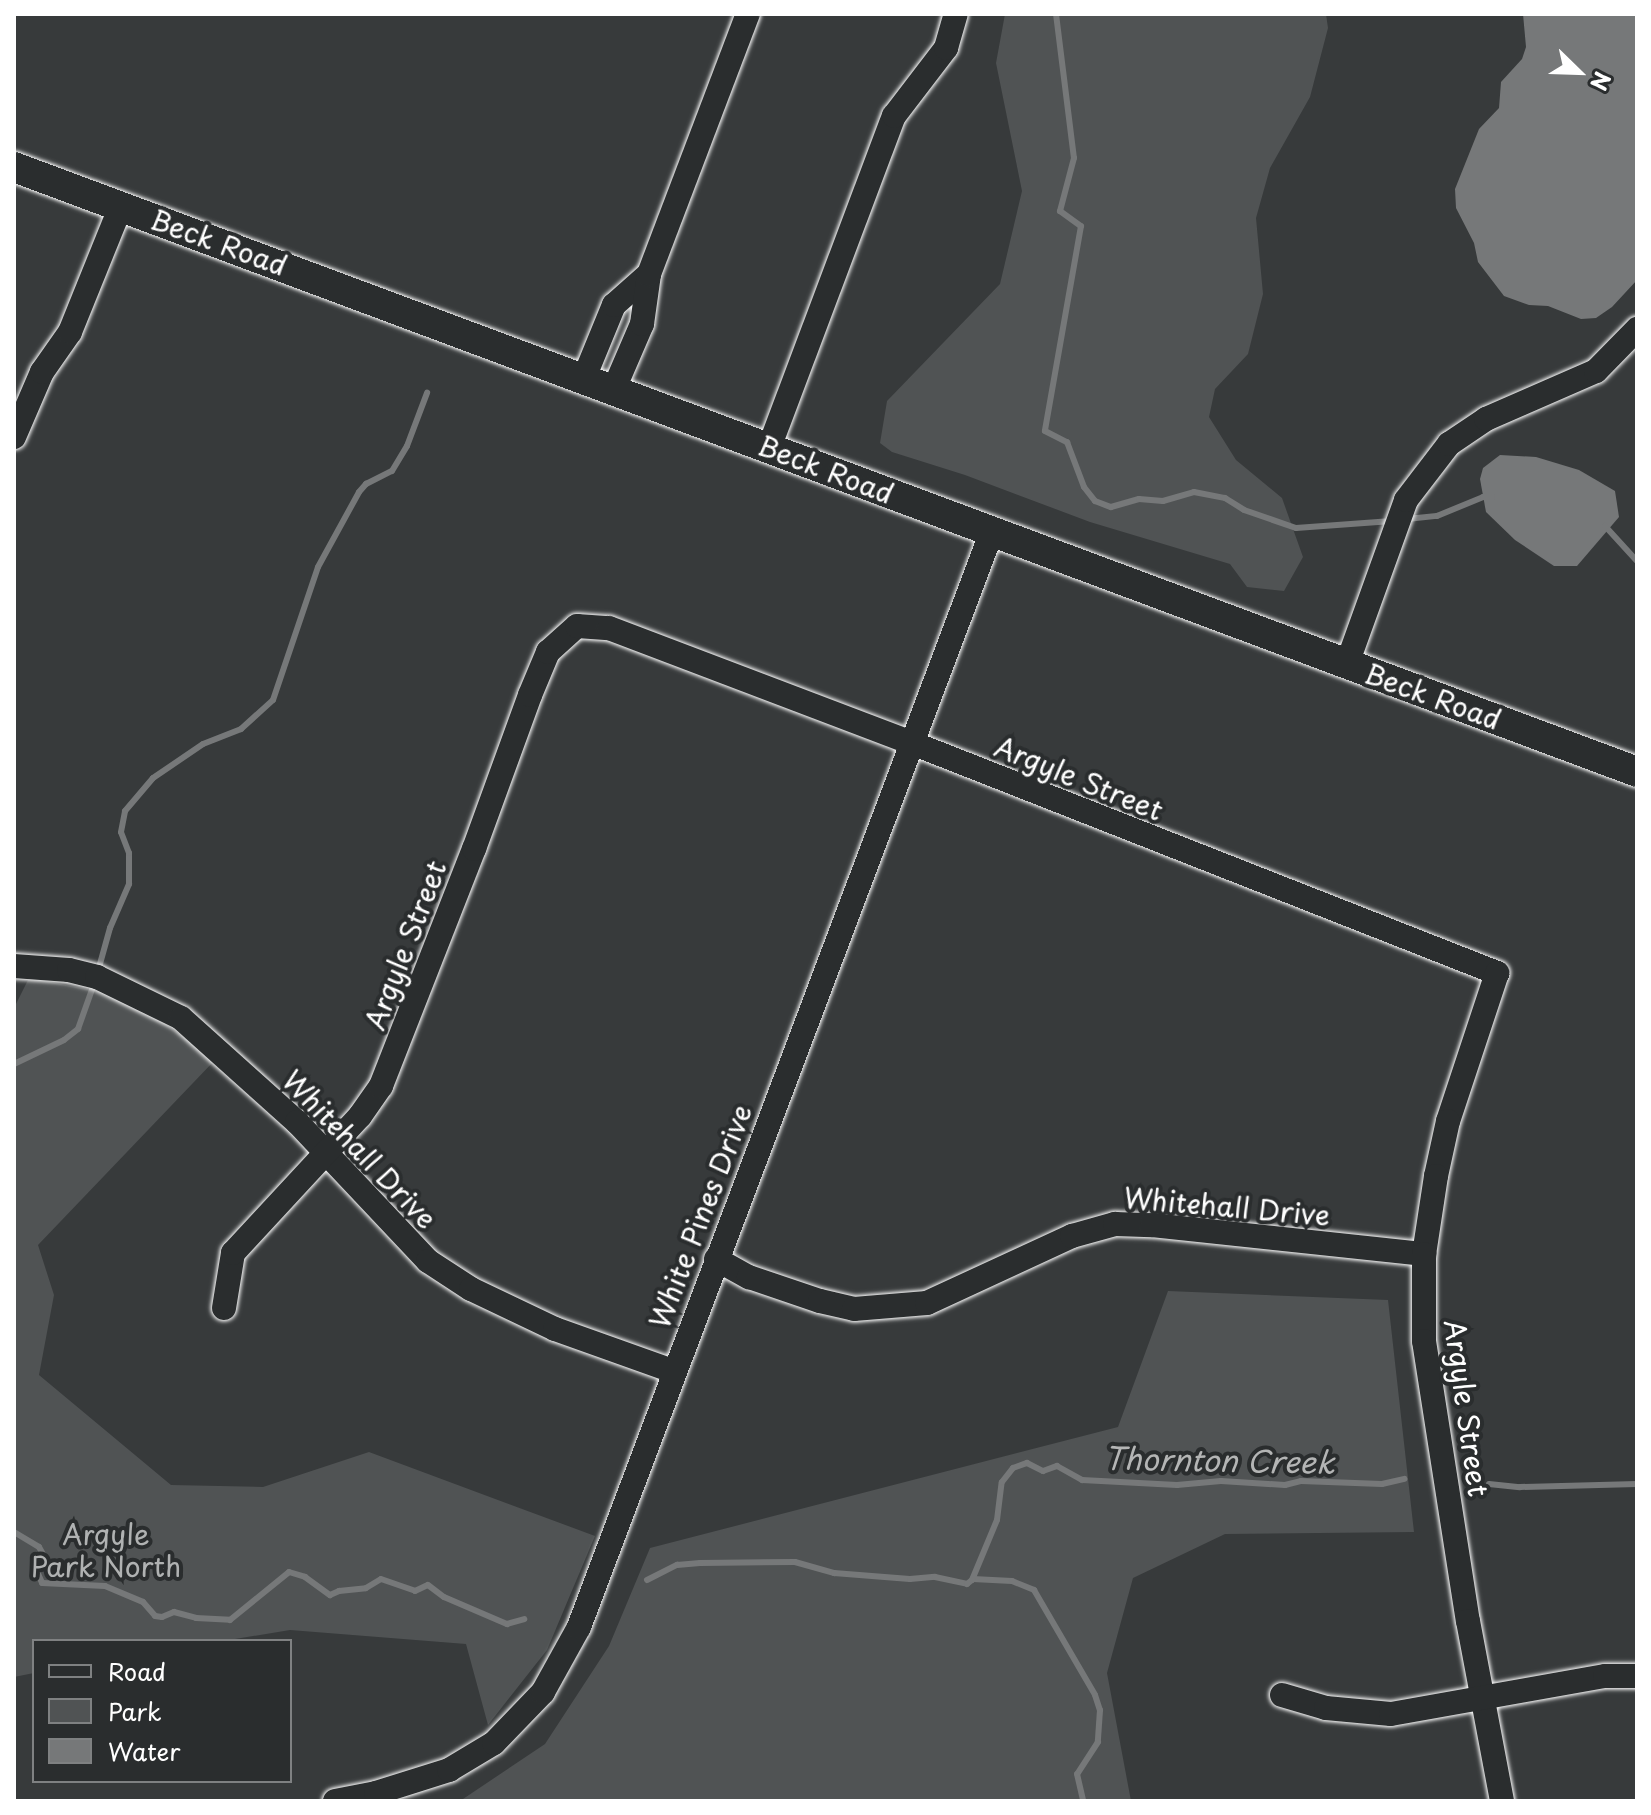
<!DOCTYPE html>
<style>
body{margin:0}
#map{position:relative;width:1651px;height:1815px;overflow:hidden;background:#373a3b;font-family:"Playpen Sans",sans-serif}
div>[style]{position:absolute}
.green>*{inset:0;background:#505354}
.water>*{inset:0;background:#767879}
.stream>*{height:6px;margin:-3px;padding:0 3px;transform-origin:3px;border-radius:3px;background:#767879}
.roads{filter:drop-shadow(0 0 2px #fff) drop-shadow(0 0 2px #fff)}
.minor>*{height:24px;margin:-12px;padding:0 12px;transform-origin:12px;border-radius:12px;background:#2a2d2e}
.major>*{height:30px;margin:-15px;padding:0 15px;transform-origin:15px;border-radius:15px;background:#2a2d2e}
span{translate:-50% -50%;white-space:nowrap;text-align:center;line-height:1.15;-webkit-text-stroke:8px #2a2d2e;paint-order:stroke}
.street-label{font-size:28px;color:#fff}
.park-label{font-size:28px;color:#b0b2b2}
.water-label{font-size:30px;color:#b4b5b5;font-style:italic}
.frame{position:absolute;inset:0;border:16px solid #fff;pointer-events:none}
.legend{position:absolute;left:32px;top:1639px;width:260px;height:144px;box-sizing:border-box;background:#2a2d2e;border:2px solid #7f8182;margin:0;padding:10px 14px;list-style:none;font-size:24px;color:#fff}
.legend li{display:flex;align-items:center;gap:16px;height:40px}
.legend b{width:40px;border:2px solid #7f8182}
.north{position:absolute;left:1539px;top:32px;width:80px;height:80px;-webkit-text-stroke:6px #2a2d2e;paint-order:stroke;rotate:113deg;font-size:22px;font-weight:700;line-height:32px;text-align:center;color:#fff}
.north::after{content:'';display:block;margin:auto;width:28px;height:36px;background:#fff;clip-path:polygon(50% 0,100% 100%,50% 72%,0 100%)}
</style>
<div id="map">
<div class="green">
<div style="clip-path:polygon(1005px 14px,1326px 14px,1328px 28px,1310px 97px,1270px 168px,1256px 218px,1263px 294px,1248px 354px,1215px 389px,1209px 417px,1236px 460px,1282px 498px,1303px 557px,1284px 591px,1247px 587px,1230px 564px,1090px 522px,965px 475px,892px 452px,880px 443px,887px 401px,1000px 284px,1022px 191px,996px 63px)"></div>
<div style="clip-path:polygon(29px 978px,102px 992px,161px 1021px,215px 1060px,38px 1245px,54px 1295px,39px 1375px,171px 1485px,263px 1487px,369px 1452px,595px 1536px,547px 1650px,488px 1725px,466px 1644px,290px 1630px,223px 1641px,34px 1641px,34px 1673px,14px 1677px,14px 1008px)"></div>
<div style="clip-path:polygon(1168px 1291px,1388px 1300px,1414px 1532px,1225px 1534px,1133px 1578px,1107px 1673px,1131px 1801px,460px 1801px,545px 1744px,609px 1646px,650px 1548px,1118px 1427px)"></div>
</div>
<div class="water">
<div style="clip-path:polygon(1523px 14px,1637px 14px,1637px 280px,1612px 307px,1596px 318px,1581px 319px,1548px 306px,1529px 305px,1504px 296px,1478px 262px,1474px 243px,1456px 208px,1455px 189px,1479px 129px,1499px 108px,1501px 82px,1522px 59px,1526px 47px)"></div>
<div style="clip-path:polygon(1500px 455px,1536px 457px,1579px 470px,1615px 491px,1619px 517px,1577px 566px,1554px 566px,1515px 540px,1486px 512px,1480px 479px,1483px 468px)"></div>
</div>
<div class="stream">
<div style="left:1056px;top:14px;width:145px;rotate:82.9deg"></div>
<div style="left:1074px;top:158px;width:55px;rotate:104.8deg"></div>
<div style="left:1060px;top:211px;width:26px;rotate:36deg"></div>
<div style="left:1081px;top:226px;width:208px;rotate:100deg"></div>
<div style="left:1045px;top:431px;width:25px;rotate:27deg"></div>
<div style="left:1067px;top:442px;width:48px;rotate:69.3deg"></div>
<div style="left:1084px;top:487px;width:18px;rotate:52deg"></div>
<div style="left:1095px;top:501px;width:17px;rotate:21deg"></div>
<div style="left:1111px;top:507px;width:29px;rotate:-16deg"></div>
<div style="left:1139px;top:499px;width:24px;rotate:5deg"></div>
<div style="left:1163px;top:501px;width:32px;rotate:-16deg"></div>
<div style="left:1194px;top:492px;width:32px;rotate:11deg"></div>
<div style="left:1225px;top:498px;width:22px;rotate:32deg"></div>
<div style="left:1244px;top:510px;width:55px;rotate:19.1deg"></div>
<div style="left:1296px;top:528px;width:96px;rotate:-4.2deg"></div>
<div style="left:1407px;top:519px;width:30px;rotate:-6deg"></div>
<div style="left:1437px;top:516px;width:50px;rotate:-22.4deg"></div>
<div style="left:1483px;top:497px;width:9px"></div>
<div style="left:1605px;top:526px;width:47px;rotate:47.6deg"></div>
<div style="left:98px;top:971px;width:45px;rotate:-74.4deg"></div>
<div style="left:110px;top:928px;width:48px;rotate:-66.6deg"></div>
<div style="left:129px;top:884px;width:31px;rotate:-90deg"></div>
<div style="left:129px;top:853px;width:22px;rotate:-111deg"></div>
<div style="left:121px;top:832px;width:21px;rotate:-79deg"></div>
<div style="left:125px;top:811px;width:43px;rotate:-49.7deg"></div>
<div style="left:153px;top:778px;width:60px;rotate:-34.2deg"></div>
<div style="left:203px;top:744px;width:41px;rotate:-21.5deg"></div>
<div style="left:241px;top:729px;width:43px;rotate:-42.2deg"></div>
<div style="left:273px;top:700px;width:140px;rotate:-71.3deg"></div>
<div style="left:318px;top:567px;width:85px;rotate:-61.3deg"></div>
<div style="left:359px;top:492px;width:11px;rotate:-49deg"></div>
<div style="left:366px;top:484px;width:29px;rotate:-27deg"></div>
<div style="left:392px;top:471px;width:29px;rotate:-59deg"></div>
<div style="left:407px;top:446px;width:57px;rotate:-69.3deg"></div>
<div style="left:14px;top:1064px;width:55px;rotate:-25.6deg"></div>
<div style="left:64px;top:1040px;width:18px;rotate:-38deg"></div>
<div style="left:78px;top:1029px;width:51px;rotate:-70.5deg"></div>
<div style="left:1489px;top:1484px;width:31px;rotate:6deg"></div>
<div style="left:1520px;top:1487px;width:117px;rotate:-1.5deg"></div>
<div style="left:14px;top:1532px;width:29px;rotate:31deg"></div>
<div style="left:39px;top:1547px;width:10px;rotate:61deg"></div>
<div style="left:44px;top:1556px;width:14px;rotate:129deg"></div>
<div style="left:35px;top:1567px;width:17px;rotate:66deg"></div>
<div style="left:42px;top:1583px;width:63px;rotate:2.7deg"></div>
<div style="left:105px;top:1586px;width:41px;rotate:22.8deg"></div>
<div style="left:143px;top:1602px;width:18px;rotate:49deg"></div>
<div style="left:155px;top:1616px;width:7px;rotate:8deg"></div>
<div style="left:162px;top:1617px;width:13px;rotate:-23deg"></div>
<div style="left:174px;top:1612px;width:23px;rotate:15deg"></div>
<div style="left:196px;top:1618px;width:34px;rotate:3deg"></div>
<div style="left:230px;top:1620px;width:76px;rotate:-39.1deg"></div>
<div style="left:289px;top:1572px;width:17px;rotate:17deg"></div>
<div style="left:305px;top:1577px;width:31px;rotate:36deg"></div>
<div style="left:330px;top:1595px;width:10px;rotate:-24deg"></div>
<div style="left:339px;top:1591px;width:27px;rotate:-6deg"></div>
<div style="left:366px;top:1588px;width:17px;rotate:-31deg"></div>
<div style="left:381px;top:1579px;width:36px;rotate:19deg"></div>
<div style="left:415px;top:1591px;width:14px;rotate:-25deg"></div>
<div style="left:428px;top:1585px;width:20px;rotate:37deg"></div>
<div style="left:444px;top:1597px;width:69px;rotate:23.2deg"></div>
<div style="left:507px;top:1624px;width:18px;rotate:-16deg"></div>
<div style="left:973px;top:1579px;width:39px;rotate:3deg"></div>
<div style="left:1012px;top:1581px;width:24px;rotate:22deg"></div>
<div style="left:1034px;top:1590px;width:121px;rotate:59.8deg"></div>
<div style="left:1095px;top:1695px;width:16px;rotate:72deg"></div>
<div style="left:1100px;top:1710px;width:32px;rotate:94deg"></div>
<div style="left:1098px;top:1742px;width:38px;rotate:123deg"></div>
<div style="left:1077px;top:1774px;width:28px;rotate:77deg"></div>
<div style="left:647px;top:1580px;width:34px;rotate:-27deg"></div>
<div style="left:677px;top:1565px;width:23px;rotate:-5deg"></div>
<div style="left:700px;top:1563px;width:95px;rotate:-0.6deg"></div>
<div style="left:795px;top:1562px;width:41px;rotate:15.8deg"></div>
<div style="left:834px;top:1573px;width:76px;rotate:4.5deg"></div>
<div style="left:910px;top:1579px;width:25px;rotate:-5deg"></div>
<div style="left:935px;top:1577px;width:33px;rotate:12deg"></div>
<div style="left:967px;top:1584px;width:6px;rotate:-39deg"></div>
<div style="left:972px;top:1580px;width:65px;rotate:-67.4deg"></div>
<div style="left:997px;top:1520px;width:38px;rotate:-83deg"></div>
<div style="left:1002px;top:1482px;width:18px;rotate:-52deg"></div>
<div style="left:1013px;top:1468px;width:15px;rotate:-20deg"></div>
<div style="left:1027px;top:1463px;width:18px;rotate:27deg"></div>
<div style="left:1043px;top:1471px;width:15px;rotate:-20deg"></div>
<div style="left:1057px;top:1466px;width:29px;rotate:29deg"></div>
<div style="left:1082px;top:1480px;width:95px;rotate:3deg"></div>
<div style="left:1177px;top:1485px;width:44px;rotate:-5.2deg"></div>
<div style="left:1221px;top:1481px;width:64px;rotate:3.6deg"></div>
<div style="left:1285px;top:1485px;width:16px;rotate:-14deg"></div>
<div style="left:1301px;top:1481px;width:81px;rotate:2.1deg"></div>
<div style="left:1382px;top:1484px;width:23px;rotate:-13deg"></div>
</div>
<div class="roads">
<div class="minor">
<div style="left:584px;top:378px;width:79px;rotate:-67.7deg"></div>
<div style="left:614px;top:305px;width:47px;rotate:-41.5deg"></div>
<div style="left:614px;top:389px;width:71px;rotate:-66.7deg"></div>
<div style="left:642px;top:324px;width:50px;rotate:-82deg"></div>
<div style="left:649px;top:274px;width:278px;rotate:-69.2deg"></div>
<div style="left:14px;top:437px;width:71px;rotate:-66.7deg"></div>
<div style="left:42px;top:372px;width:49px;rotate:-55deg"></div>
<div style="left:70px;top:332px;width:136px;rotate:-68deg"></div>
<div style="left:769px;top:448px;width:355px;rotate:-69.4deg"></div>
<div style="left:894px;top:116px;width:86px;rotate:-52.6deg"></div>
<div style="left:946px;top:48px;width:35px;rotate:-74deg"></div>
<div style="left:1347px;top:664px;width:174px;rotate:-70.2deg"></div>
<div style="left:1406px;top:500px;width:71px;rotate:-52.5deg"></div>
<div style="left:1449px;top:444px;width:45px;rotate:-34deg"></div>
<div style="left:1486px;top:419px;width:120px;rotate:-23.6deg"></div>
<div style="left:1596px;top:371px;width:59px;rotate:-45.7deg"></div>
<div style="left:14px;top:966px;width:55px;rotate:4.2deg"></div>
<div style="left:69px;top:970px;width:29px;rotate:14deg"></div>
<div style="left:97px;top:977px;width:93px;rotate:26deg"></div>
<div style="left:181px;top:1018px;width:156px;rotate:41.9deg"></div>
<div style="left:297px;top:1122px;width:191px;rotate:46.7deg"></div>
<div style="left:428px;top:1261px;width:51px;rotate:33.1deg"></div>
<div style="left:471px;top:1289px;width:93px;rotate:25.5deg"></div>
<div style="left:555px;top:1329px;width:125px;rotate:19.6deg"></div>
<div style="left:716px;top:1259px;width:38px;rotate:29deg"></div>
<div style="left:749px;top:1277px;width:75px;rotate:18.7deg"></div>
<div style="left:820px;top:1301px;width:35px;rotate:13deg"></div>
<div style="left:854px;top:1309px;width:73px;rotate:-4.7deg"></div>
<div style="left:927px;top:1303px;width:160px;rotate:-24.8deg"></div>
<div style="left:1072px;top:1236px;width:45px;rotate:-15.6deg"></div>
<div style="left:1115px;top:1224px;width:37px;rotate:2deg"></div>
<div style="left:1152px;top:1225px;width:274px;rotate:6.1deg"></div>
<div style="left:224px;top:1308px;width:56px;rotate:-80.7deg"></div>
<div style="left:233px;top:1253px;width:187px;rotate:-47.2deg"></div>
<div style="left:360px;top:1116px;width:37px;rotate:-55deg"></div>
<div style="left:381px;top:1086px;width:255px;rotate:-68.6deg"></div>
<div style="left:474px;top:849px;width:164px;rotate:-70deg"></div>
<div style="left:530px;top:695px;width:47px;rotate:-67.3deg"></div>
<div style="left:548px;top:652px;width:39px;rotate:-42deg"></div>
<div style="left:577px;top:626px;width:32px;rotate:4deg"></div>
<div style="left:609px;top:628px;width:324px;rotate:20.8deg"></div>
<div style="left:912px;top:743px;width:629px;rotate:21.46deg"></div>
<div style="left:1497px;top:973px;width:156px;rotate:108.3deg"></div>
<div style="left:1448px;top:1121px;width:56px;rotate:102.3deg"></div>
<div style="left:1436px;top:1176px;width:79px;rotate:98.7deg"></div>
<div style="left:1424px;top:1254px;width:87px;rotate:90deg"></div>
<div style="left:1424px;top:1341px;width:283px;rotate:81.1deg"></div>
<div style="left:1468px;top:1621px;width:183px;rotate:79.3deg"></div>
<div style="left:1282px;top:1695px;width:46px;rotate:16.5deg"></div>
<div style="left:1326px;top:1708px;width:65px;rotate:5.3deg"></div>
<div style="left:1391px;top:1714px;width:217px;rotate:-10.1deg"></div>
<div style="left:1605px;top:1676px;width:32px"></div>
<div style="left:335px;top:1801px;width:42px;rotate:-11deg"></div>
<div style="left:376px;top:1793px;width:77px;rotate:-17.5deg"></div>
<div style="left:449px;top:1770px;width:52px;rotate:-31deg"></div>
<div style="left:494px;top:1743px;width:71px;rotate:-46.1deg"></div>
<div style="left:543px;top:1692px;width:74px;rotate:-61deg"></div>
<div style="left:579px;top:1627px;width:1171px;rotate:-69.35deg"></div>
</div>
<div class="major">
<div style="left:14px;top:167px;width:1732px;rotate:20.44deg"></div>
</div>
</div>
<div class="street-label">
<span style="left:219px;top:242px;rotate:20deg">Beck Road</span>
<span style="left:826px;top:469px;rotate:21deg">Beck Road</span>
<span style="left:1433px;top:696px;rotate:20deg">Beck Road</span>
<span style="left:1079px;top:778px;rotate:22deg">Argyle Street</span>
<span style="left:405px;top:945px;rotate:-69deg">Argyle Street</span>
<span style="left:360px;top:1149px;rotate:46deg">Whitehall Drive</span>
<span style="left:1227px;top:1206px;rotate:5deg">Whitehall Drive</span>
<span style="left:700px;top:1216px;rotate:-69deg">White Pines Drive</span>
<span style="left:1467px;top:1408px;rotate:82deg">Argyle Street</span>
</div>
<div class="park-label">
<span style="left:106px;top:1550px">Argyle<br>Park North</span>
</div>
<div class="water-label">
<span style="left:1219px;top:1460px;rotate:1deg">Thornton Creek</span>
</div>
<div class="frame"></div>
<ul class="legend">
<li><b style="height:10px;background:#2a2d2e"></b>Road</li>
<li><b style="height:22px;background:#505354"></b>Park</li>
<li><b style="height:22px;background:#767879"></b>Water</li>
</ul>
<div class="north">N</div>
</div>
